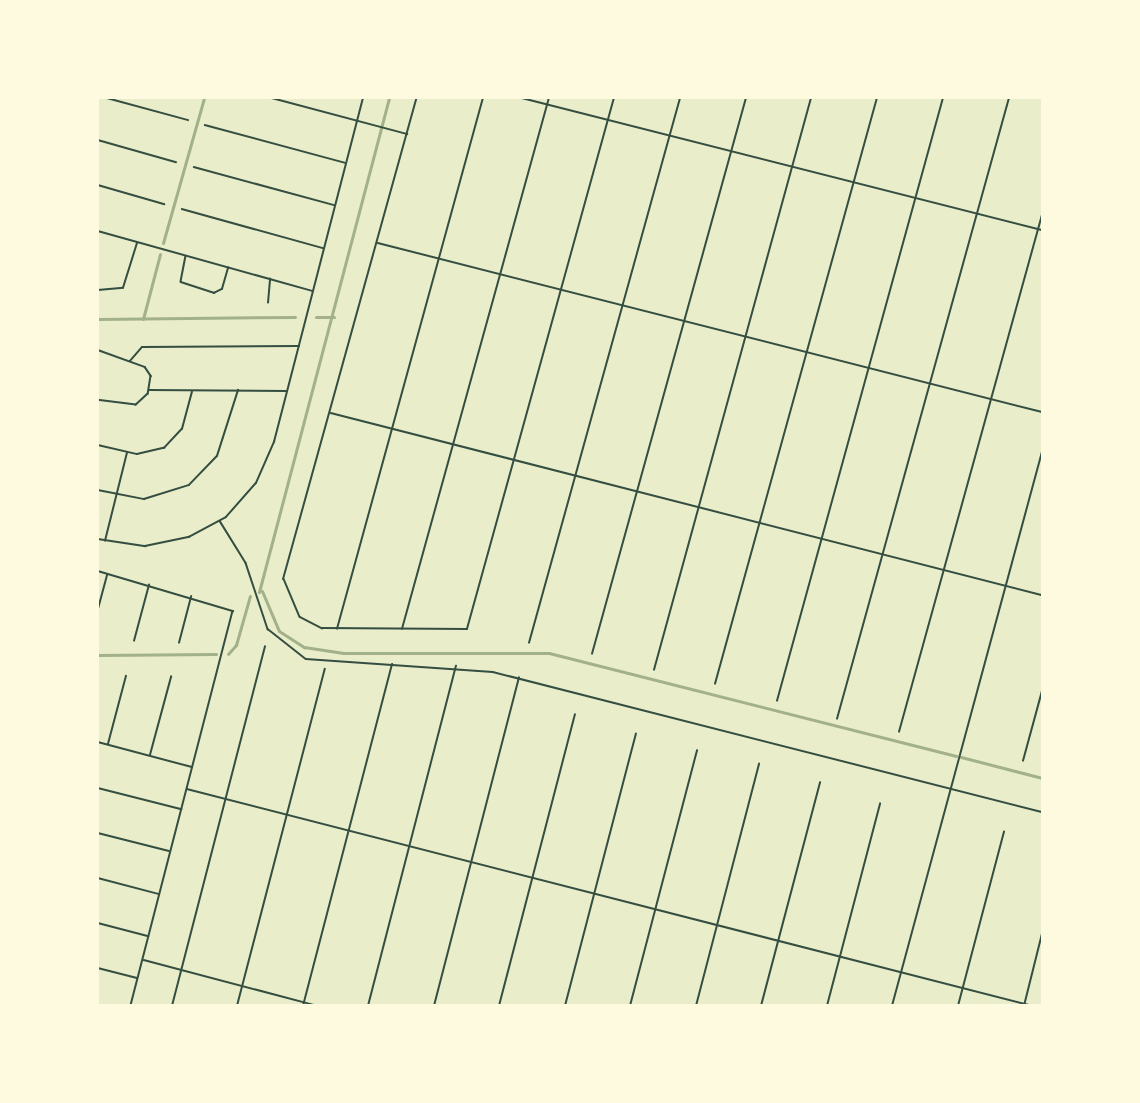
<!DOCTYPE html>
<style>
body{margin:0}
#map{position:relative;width:1140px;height:1103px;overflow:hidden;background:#e9edc9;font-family:Commissioner,sans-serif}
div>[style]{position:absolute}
.canal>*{height:3px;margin:-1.5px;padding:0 1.5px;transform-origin:1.5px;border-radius:1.5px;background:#a3b18a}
.minor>*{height:1.5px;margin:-0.75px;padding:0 0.75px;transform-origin:0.75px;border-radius:0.75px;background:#344e41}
.tertiary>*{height:1.5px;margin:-0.75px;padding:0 0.75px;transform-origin:0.75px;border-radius:0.75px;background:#344e41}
span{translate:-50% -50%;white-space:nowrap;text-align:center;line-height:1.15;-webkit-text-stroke:4.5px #fefae0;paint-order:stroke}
.frame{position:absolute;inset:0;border:99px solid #fefae0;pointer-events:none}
</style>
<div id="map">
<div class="canal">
<div style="left:163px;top:243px;width:151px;rotate:-74.2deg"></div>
<div style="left:316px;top:317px;width:18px"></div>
<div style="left:98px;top:319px;width:197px;rotate:-0.6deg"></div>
<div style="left:143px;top:319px;width:67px;rotate:-75.3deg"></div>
<div style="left:262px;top:591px;width:43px;rotate:67deg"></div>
<div style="left:279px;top:631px;width:30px;rotate:33deg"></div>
<div style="left:304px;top:647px;width:40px;rotate:8.5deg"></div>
<div style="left:344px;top:653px;width:205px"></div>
<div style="left:549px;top:653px;width:420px;rotate:14.2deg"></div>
<div style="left:259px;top:592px;width:511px;rotate:-75.26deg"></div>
<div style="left:228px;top:654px;width:12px;rotate:-48deg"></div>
<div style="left:236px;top:645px;width:51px;rotate:-74.1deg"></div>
<div style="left:98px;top:655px;width:118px;rotate:-0.5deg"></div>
<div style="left:961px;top:757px;width:84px;rotate:14.5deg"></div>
</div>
<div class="minor">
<div style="left:107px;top:98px;width:84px;rotate:15.2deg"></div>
<div style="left:272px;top:98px;width:140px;rotate:14.9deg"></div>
<div style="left:417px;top:98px;width:499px;rotate:105.5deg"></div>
<div style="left:284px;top:579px;width:41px;rotate:67.2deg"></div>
<div style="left:300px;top:617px;width:25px;rotate:27deg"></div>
<div style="left:322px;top:628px;width:145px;rotate:0.4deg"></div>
<div style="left:467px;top:629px;width:551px;rotate:-74.53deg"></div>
<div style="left:522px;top:98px;width:536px;rotate:14.24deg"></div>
<div style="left:205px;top:125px;width:146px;rotate:15.1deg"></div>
<div style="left:98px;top:140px;width:81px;rotate:15.8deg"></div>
<div style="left:194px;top:167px;width:145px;rotate:15.2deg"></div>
<div style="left:98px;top:185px;width:69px;rotate:16.1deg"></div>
<div style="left:182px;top:209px;width:146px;rotate:15.5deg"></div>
<div style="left:98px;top:231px;width:223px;rotate:15.6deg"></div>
<div style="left:378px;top:243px;width:685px;rotate:14.28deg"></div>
<div style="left:186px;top:256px;width:26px;rotate:101deg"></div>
<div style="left:181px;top:282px;width:35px;rotate:18deg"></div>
<div style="left:214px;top:293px;width:9px;rotate:-27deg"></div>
<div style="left:222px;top:289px;width:22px;rotate:-74deg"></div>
<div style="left:98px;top:290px;width:25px;rotate:-5deg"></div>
<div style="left:123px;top:288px;width:47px;rotate:-72.7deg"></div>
<div style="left:268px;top:303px;width:24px;rotate:-85deg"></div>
<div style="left:98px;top:350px;width:50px;rotate:19.9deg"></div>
<div style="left:145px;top:367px;width:11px;rotate:56deg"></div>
<div style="left:151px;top:376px;width:18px;rotate:99deg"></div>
<div style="left:148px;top:394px;width:16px;rotate:137deg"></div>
<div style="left:136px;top:405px;width:38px;rotate:-173deg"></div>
<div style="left:130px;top:361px;width:18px;rotate:-49deg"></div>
<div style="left:142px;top:347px;width:157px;rotate:-0.4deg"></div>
<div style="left:149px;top:390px;width:137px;rotate:0.4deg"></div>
<div style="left:331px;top:413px;width:734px;rotate:14.36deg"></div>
<div style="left:98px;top:445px;width:40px;rotate:13deg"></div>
<div style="left:137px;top:454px;width:28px;rotate:-13deg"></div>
<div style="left:164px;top:448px;width:26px;rotate:-47deg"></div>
<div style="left:182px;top:429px;width:38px;rotate:-75deg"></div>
<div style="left:98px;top:490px;width:47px;rotate:11.1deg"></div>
<div style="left:144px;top:499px;width:47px;rotate:-17.3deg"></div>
<div style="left:189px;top:485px;width:40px;rotate:-46deg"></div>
<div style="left:217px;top:456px;width:69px;rotate:-72.3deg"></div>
<div style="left:105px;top:541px;width:91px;rotate:-76deg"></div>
<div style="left:98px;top:571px;width:141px;rotate:16.5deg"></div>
<div style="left:233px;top:611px;width:408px;rotate:104.5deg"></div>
<div style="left:98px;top:609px;width:35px;rotate:-75deg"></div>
<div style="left:337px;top:629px;width:551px;rotate:-74.63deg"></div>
<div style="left:402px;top:629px;width:551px;rotate:-74.53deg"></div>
<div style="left:134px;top:641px;width:58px;rotate:-75deg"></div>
<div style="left:179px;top:643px;width:48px;rotate:-75.4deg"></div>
<div style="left:529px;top:643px;width:566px;rotate:-74.51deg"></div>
<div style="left:592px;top:654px;width:577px;rotate:-74.52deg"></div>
<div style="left:654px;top:670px;width:593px;rotate:-74.65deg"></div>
<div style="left:715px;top:684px;width:608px;rotate:-74.55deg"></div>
<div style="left:777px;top:701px;width:625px;rotate:-74.61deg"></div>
<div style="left:837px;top:719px;width:644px;rotate:-74.52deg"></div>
<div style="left:899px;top:732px;width:536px;rotate:-74.54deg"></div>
<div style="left:98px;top:742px;width:97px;rotate:14.9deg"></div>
<div style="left:108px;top:744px;width:70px;rotate:-75.2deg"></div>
<div style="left:150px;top:755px;width:81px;rotate:-74.9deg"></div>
<div style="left:1023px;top:761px;width:73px;rotate:-74.8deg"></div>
<div style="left:98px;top:788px;width:86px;rotate:14.2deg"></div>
<div style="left:187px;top:789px;width:873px;rotate:14.39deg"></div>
<div style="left:98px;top:833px;width:73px;rotate:14.2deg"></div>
<div style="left:98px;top:878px;width:63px;rotate:14.7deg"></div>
<div style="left:98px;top:923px;width:52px;rotate:14.6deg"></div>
<div style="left:144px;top:960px;width:180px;rotate:14.8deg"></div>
<div style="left:98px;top:968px;width:40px;rotate:14.4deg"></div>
<div style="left:172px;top:1006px;width:371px;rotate:-75.5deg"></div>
<div style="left:237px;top:1006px;width:348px;rotate:-75.4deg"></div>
<div style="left:303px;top:1006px;width:353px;rotate:-75.4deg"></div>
<div style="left:368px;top:1006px;width:351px;rotate:-75.5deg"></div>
<div style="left:434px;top:1006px;width:339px;rotate:-75.5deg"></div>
<div style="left:499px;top:1006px;width:301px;rotate:-75.4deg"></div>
<div style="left:565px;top:1006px;width:281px;rotate:-75.4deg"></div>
<div style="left:630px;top:1006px;width:264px;rotate:-75.3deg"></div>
<div style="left:696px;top:1006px;width:250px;rotate:-75.4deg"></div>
<div style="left:761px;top:1006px;width:231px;rotate:-75.2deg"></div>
<div style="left:827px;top:1006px;width:209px;rotate:-75.3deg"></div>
<div style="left:958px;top:1006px;width:180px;rotate:-75.2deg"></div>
<div style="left:1024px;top:1006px;width:74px;rotate:-76deg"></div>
</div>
<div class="tertiary">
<div style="left:220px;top:521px;width:49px;rotate:58.2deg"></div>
<div style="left:246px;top:563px;width:70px;rotate:71.6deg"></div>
<div style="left:268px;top:629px;width:48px;rotate:38.3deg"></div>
<div style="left:306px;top:659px;width:187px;rotate:4deg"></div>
<div style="left:493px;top:672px;width:567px;rotate:14.31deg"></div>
<div style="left:98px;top:539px;width:48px;rotate:8.5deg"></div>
<div style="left:145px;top:546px;width:45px;rotate:-11.6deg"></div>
<div style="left:189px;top:537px;width:42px;rotate:-28.4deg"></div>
<div style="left:226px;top:517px;width:45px;rotate:-48.6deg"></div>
<div style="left:256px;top:483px;width:45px;rotate:-66.3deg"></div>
<div style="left:274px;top:442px;width:355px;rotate:-75.5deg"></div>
<div style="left:892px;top:1006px;width:574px;rotate:-74.85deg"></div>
</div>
<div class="frame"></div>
</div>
